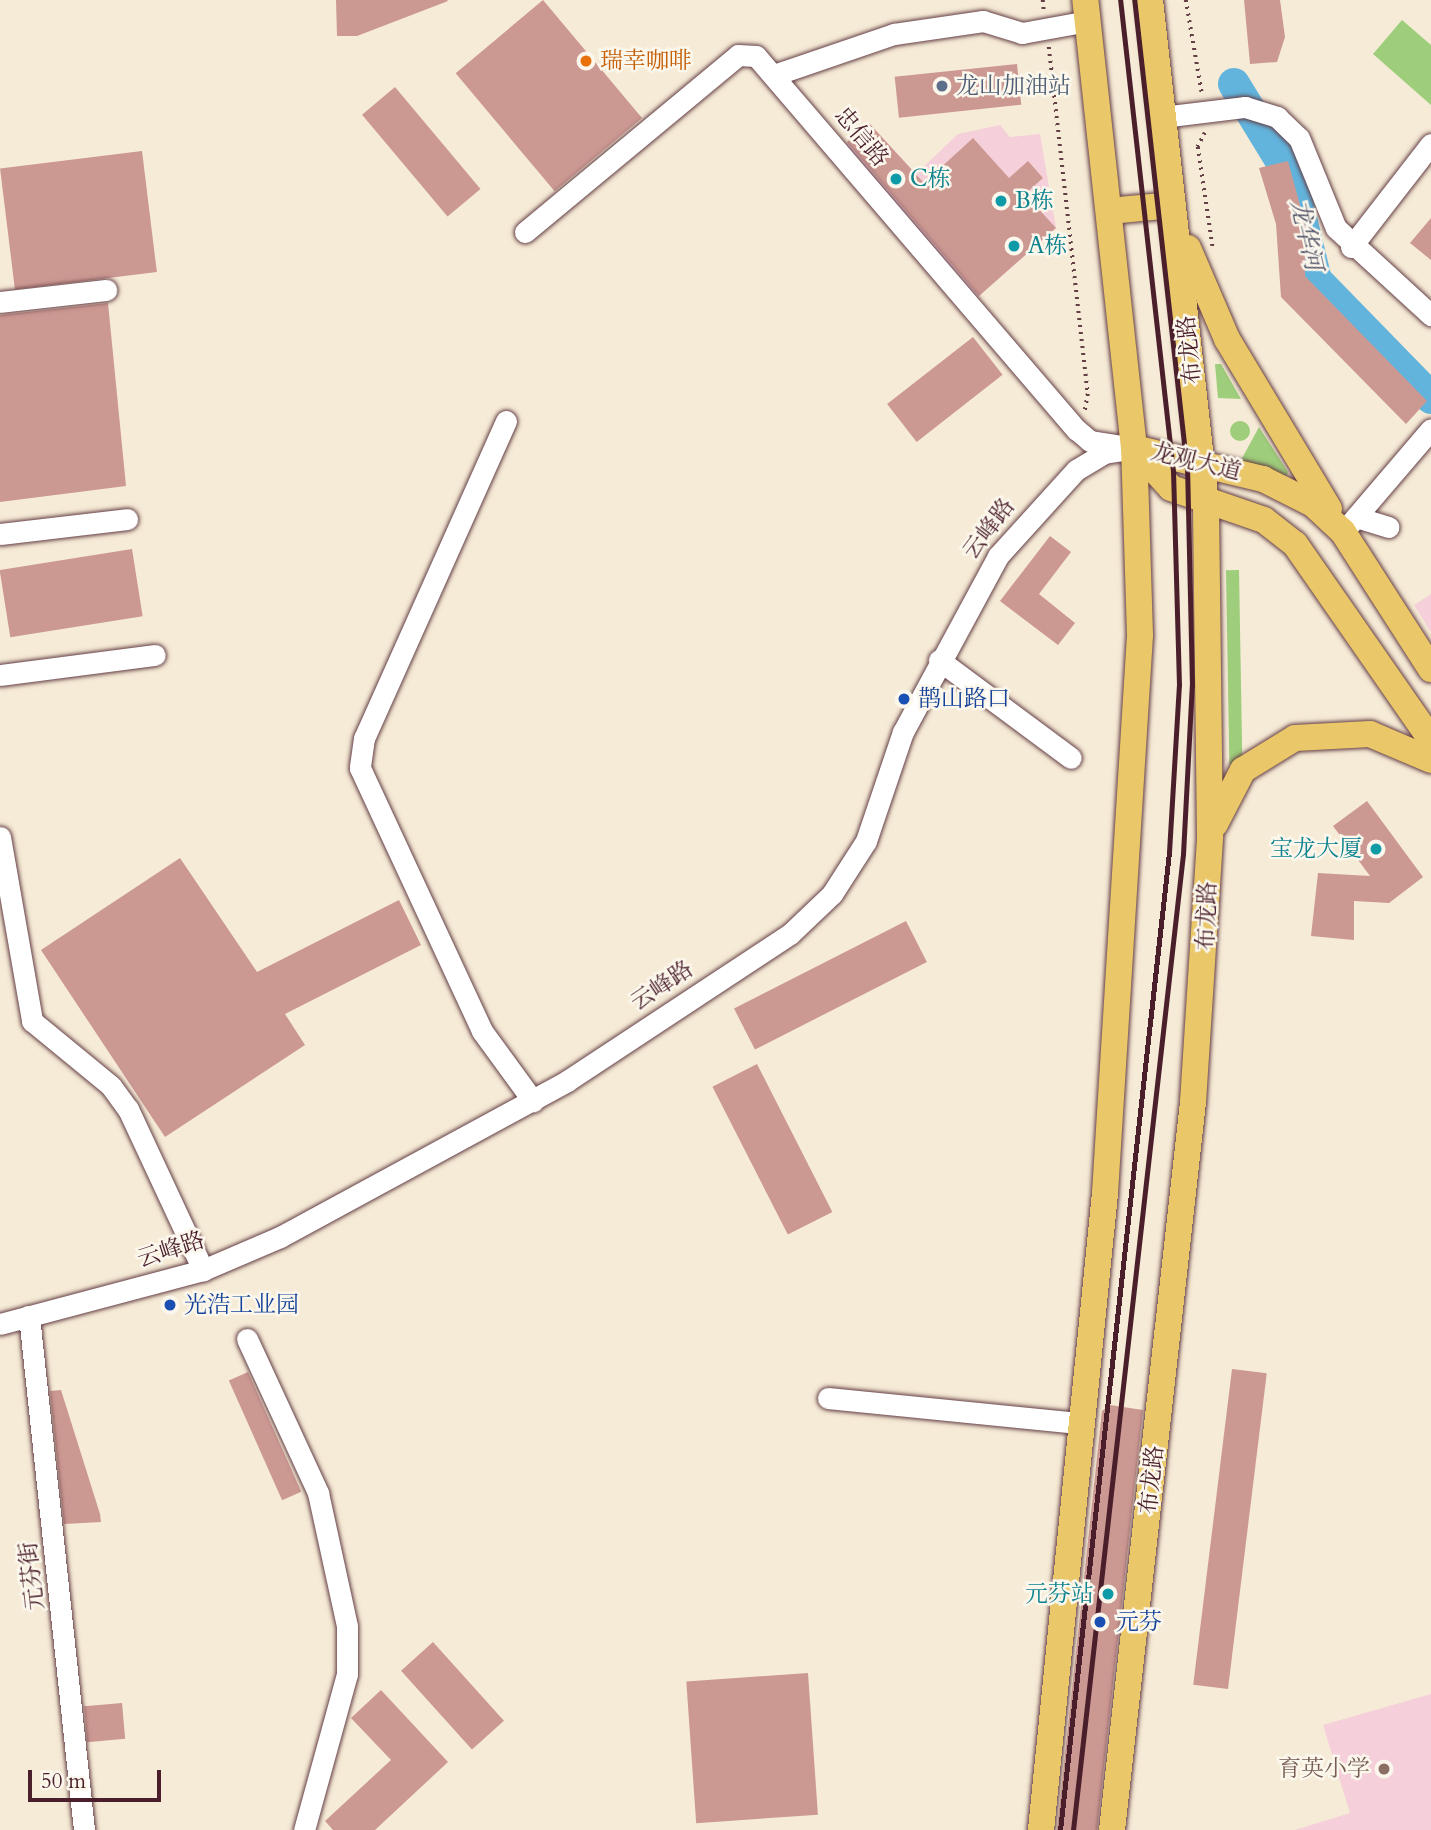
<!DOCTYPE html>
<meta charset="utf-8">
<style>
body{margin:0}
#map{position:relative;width:1431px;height:1830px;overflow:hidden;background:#f6ebd6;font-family:Cardo,"Noto Serif SC",serif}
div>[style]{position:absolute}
.built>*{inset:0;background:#f5cfd9}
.green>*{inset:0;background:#9ecd7b;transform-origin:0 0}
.round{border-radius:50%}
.river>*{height:32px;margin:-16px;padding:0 16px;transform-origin:16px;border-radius:16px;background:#62b4dd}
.building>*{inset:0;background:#cc9892;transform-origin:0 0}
.path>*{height:3.5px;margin-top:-1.75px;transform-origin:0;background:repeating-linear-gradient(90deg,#643e45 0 2px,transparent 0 7px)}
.roads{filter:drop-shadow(0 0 2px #643e45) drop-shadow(0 0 2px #643e45)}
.minor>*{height:21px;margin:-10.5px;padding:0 10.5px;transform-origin:10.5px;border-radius:10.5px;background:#fff}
.major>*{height:26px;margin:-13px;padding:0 13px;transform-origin:13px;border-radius:13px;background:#eac769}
.rail>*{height:5px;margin:-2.5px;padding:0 2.5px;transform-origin:2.5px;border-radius:2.5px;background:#4a1f2b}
.dots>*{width:19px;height:19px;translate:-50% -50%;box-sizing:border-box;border:4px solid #fbf7ec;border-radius:50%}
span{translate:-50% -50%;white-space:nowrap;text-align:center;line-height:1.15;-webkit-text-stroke:5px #fbf7ec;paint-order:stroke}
.food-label{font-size:23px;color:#c56008}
.left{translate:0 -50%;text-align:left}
.service-label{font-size:23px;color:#4e5e75}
.street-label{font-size:23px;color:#4a1f2b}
.culture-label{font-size:23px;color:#0d838f}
.right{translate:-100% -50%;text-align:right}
.transit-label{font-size:23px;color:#164399}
.education-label{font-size:23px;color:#785e54}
.water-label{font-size:24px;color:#525369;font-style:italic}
.scale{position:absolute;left:28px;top:1770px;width:133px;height:32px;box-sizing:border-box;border:4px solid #4a1f2b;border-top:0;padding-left:9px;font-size:21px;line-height:24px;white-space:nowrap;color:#4a1f2b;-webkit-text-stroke:5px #fbf7ec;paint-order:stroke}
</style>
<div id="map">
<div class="built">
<div style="clip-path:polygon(869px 123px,916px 174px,958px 134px,1000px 125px,1010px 137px,1040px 134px,1056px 228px,978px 297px,843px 147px)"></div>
<div style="clip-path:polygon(1431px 594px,1431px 632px,1414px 605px)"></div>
<div style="clip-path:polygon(1431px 1694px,1431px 1830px,1295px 1830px,1350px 1813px,1323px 1725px)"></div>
</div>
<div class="green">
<div style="clip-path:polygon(1402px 20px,1431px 45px,1431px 105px,1373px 54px)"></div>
<div style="clip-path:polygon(1215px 364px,1221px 364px,1241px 399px,1218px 398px)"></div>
<div class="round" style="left:1230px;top:421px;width:20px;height:20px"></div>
<div style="clip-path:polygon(1259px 427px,1288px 472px,1287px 476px,1240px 462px)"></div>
<div style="left:1239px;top:570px;width:194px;height:13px;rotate:89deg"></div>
</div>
<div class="river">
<div style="left:1234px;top:84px;width:109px;rotate:58.5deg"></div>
<div style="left:1291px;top:177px;width:106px;rotate:76.4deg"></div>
<div style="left:1316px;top:280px;width:165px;rotate:45.7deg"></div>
</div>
<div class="building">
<div style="clip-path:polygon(336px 0,447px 0,448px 1px,357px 36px,337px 36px)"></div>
<div style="left:543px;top:0;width:154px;height:114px;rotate:50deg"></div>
<div style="clip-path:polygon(1244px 0,1280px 0,1285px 37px,1277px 62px,1250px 64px)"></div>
<div style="left:1017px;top:64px;width:41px;height:123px;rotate:84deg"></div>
<div style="left:395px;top:87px;width:133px;height:43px;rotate:50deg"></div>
<div style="clip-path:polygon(869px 123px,924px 183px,973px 138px,1009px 178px,1028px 161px,1043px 178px,1025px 194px,1056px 228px,979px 296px,847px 142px)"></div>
<div style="left:142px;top:151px;width:122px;height:143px;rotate:83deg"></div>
<div style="clip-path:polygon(1288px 161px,1306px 227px,1305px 276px,1427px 401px,1406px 424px,1281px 297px,1276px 224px,1259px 168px)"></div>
<div style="clip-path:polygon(1431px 218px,1431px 260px,1410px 243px)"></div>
<div style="clip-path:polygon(108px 303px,126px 486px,0 502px,0 315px)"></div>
<div style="left:973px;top:337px;width:48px;height:109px;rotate:52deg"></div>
<div style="clip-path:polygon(1050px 536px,1071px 552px,1039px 594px,1075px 623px,1058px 645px,1000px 601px)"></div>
<div style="left:132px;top:549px;width:68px;height:134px;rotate:81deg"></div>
<div style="clip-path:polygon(1367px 801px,1423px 877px,1389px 903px,1354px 901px,1354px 940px,1311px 936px,1318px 873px,1370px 876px,1333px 826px)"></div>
<div style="clip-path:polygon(180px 858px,257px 972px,399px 900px,421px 945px,285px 1014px,305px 1045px,165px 1137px,41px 950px)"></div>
<div style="left:906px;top:921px;width:46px;height:193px;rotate:63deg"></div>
<div style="left:757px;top:1064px;width:166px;height:50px;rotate:63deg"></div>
<div style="left:1232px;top:1369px;width:35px;height:318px;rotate:7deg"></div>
<div style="left:248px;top:1372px;width:131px;height:21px;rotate:66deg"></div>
<div style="clip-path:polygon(61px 1390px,100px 1514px,101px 1522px,64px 1524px,50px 1391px)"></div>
<div style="clip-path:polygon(1110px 1405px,1143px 1410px,1097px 1830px,1057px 1830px,1102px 1411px)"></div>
<div style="left:433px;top:1642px;width:106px;height:43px;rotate:48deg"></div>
<div style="left:808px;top:1673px;width:142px;height:122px;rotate:86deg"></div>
<div style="clip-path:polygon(381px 1690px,448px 1762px,375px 1830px,333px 1830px,325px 1821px,391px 1760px,351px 1718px)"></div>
<div style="left:122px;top:1703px;width:36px;height:38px;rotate:85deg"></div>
</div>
<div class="path">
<div style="left:1043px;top:0;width:12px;rotate:85deg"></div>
<div style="left:1186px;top:0;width:95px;rotate:80.3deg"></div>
<div style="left:1049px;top:47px;width:349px;rotate:83.6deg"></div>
<div style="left:1088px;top:394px;width:17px;rotate:100deg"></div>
<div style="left:1205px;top:133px;width:16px;rotate:117deg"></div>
<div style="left:1198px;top:147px;width:102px;rotate:81.6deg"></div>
</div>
<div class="roads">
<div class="minor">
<div style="left:774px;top:75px;width:127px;rotate:-18.9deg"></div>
<div style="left:894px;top:34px;width:90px;rotate:-8.3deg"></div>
<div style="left:983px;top:21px;width:41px;rotate:17.1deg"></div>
<div style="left:1022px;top:33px;width:67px;rotate:-10.3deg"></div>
<div style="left:1162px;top:117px;width:84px;rotate:-6.9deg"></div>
<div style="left:1245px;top:107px;width:34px;rotate:17deg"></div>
<div style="left:1277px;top:117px;width:30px;rotate:44deg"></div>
<div style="left:1299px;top:138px;width:97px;rotate:67.7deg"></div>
<div style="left:1336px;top:228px;width:129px;rotate:42.5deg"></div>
<div style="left:525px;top:232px;width:277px;rotate:-39.7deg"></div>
<div style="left:738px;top:55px;width:18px;rotate:3deg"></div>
<div style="left:756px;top:56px;width:493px;rotate:49.4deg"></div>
<div style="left:1077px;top:430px;width:17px;rotate:40deg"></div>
<div style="left:1090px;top:441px;width:32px;rotate:9deg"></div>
<div style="left:1351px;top:247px;width:130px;rotate:-52.2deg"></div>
<div style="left:0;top:302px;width:107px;rotate:-6.5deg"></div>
<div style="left:506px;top:421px;width:347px;rotate:114.1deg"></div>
<div style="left:364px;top:738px;width:30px;rotate:98deg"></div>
<div style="left:360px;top:768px;width:290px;rotate:65.1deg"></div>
<div style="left:482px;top:1031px;width:87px;rotate:53.9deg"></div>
<div style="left:1356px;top:517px;width:34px;rotate:17deg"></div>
<div style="left:1343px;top:532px;width:135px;rotate:-49.5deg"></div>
<div style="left:0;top:534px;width:128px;rotate:-6.7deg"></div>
<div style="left:939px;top:660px;width:164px;rotate:36.6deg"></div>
<div style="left:0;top:675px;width:156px;rotate:-7.4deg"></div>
<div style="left:0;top:837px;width:187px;rotate:80.1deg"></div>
<div style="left:32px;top:1021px;width:102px;rotate:39.4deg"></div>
<div style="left:111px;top:1086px;width:29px;rotate:54deg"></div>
<div style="left:128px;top:1109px;width:178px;rotate:65deg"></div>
<div style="left:29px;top:1316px;width:517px;rotate:83.89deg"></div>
<div style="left:0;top:1324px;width:210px;rotate:-14.9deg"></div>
<div style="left:203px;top:1270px;width:84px;rotate:-23.2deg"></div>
<div style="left:280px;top:1237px;width:327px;rotate:-28.5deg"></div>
<div style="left:567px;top:1081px;width:267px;rotate:-33.4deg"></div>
<div style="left:790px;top:934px;width:58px;rotate:-43.6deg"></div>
<div style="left:832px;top:894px;width:63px;rotate:-57.3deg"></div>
<div style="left:866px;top:841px;width:115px;rotate:-71.3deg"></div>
<div style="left:903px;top:732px;width:200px;rotate:-61.6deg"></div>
<div style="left:998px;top:556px;width:116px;rotate:-47.8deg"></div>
<div style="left:1076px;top:470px;width:33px;rotate:-31deg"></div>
<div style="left:1104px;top:453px;width:30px;rotate:-9deg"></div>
<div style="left:247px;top:1339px;width:170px;rotate:65.2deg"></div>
<div style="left:318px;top:1493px;width:136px;rotate:77.7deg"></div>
<div style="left:347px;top:1626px;width:48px;rotate:90deg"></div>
<div style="left:347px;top:1674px;width:162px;rotate:105.4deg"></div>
<div style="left:828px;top:1398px;width:251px;rotate:5.7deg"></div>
</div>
<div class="major">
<div style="left:1109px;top:211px;width:64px;rotate:-5.4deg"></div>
<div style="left:1188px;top:248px;width:99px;rotate:66.8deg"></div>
<div style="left:1227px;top:339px;width:198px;rotate:59deg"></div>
<div style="left:1134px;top:448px;width:54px;rotate:47.2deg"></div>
<div style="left:1171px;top:488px;width:98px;rotate:19deg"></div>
<div style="left:1264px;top:520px;width:39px;rotate:38deg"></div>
<div style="left:1295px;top:544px;width:239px;rotate:55.2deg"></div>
<div style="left:1134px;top:448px;width:133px;rotate:13.5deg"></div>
<div style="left:1263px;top:479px;width:56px;rotate:26.6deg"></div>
<div style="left:1313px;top:504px;width:41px;rotate:43deg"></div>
<div style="left:1343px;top:532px;width:163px;rotate:57.3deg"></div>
<div style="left:1215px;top:824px;width:61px;rotate:-62.6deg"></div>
<div style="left:1243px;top:770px;width:61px;rotate:-31.6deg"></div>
<div style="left:1295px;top:738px;width:75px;rotate:-3.1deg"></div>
<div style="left:1370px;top:734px;width:66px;rotate:23.1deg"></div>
<div style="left:1041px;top:1830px;width:640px;rotate:-84.26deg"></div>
<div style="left:1105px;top:1193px;width:559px;rotate:-86.41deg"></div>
<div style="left:1140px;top:635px;width:187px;rotate:-91.8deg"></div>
<div style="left:1134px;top:448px;width:451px;rotate:-96.2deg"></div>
<div style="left:1112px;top:1830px;width:732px;rotate:-83.65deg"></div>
<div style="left:1193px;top:1102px;width:267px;rotate:-86.3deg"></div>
<div style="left:1210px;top:836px;width:332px;rotate:-90.7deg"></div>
<div style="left:1206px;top:504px;width:507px;rotate:-96.34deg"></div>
</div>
</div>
<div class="rail">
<div style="left:1060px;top:1830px;width:984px;rotate:-83.64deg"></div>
<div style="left:1169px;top:852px;width:167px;rotate:-86.6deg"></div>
<div style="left:1179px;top:685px;width:214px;rotate:-91.6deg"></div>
<div style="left:1173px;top:471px;width:474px;rotate:-96.4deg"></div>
<div style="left:1073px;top:1830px;width:982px;rotate:-83.57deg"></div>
<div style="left:1183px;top:854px;width:169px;rotate:-87deg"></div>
<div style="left:1192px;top:685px;width:215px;rotate:-91.3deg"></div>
<div style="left:1187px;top:470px;width:473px;rotate:-96.4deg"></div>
</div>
<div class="dots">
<div style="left:586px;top:61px;background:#e8710a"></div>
<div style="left:942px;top:86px;background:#5c6f8a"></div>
<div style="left:896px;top:179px;background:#0f9aa8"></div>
<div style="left:1001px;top:201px;background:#0f9aa8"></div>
<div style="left:1014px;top:246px;background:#0f9aa8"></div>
<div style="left:904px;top:699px;background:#1a4fb4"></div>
<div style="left:1376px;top:849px;background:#0f9aa8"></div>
<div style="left:170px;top:1305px;background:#1a4fb4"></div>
<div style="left:1108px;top:1594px;background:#0f9aa8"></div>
<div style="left:1100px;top:1622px;background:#1a4fb4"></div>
<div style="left:1384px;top:1769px;background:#8d6e63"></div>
</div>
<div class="food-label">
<span class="left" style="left:600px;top:61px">瑞幸咖啡</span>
</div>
<div class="service-label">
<span class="left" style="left:956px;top:86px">龙山加油站</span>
</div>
<div class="street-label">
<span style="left:861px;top:137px;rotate:50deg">忠信路</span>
<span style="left:1190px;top:350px;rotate:-96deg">布龙路</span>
<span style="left:1196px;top:462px;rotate:14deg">龙观大道</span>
<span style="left:989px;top:529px;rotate:-53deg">云峰路</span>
<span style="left:1207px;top:916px;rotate:-88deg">布龙路</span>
<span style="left:662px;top:986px;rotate:-34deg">云峰路</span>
<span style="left:171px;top:1250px;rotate:-18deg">云峰路</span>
<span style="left:1152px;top:1480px;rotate:-84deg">布龙路</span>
<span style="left:32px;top:1576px;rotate:-96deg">元芬街</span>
</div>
<div class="culture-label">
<span class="left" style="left:910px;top:179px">C栋</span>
<span class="left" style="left:1015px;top:201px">B栋</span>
<span class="left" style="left:1028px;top:246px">A栋</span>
<span class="right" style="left:1362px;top:849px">宝龙大厦</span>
<span class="right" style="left:1094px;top:1594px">元芬站</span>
</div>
<div class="transit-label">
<span class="left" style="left:918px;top:699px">鹊山路口</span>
<span class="left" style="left:184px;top:1305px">光浩工业园</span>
<span class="left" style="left:1116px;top:1622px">元芬</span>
</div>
<div class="education-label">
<span class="right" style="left:1370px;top:1769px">育英小学</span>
</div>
<div class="water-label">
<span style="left:1306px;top:235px;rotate:77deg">龙华河</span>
</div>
<div class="scale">50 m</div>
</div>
